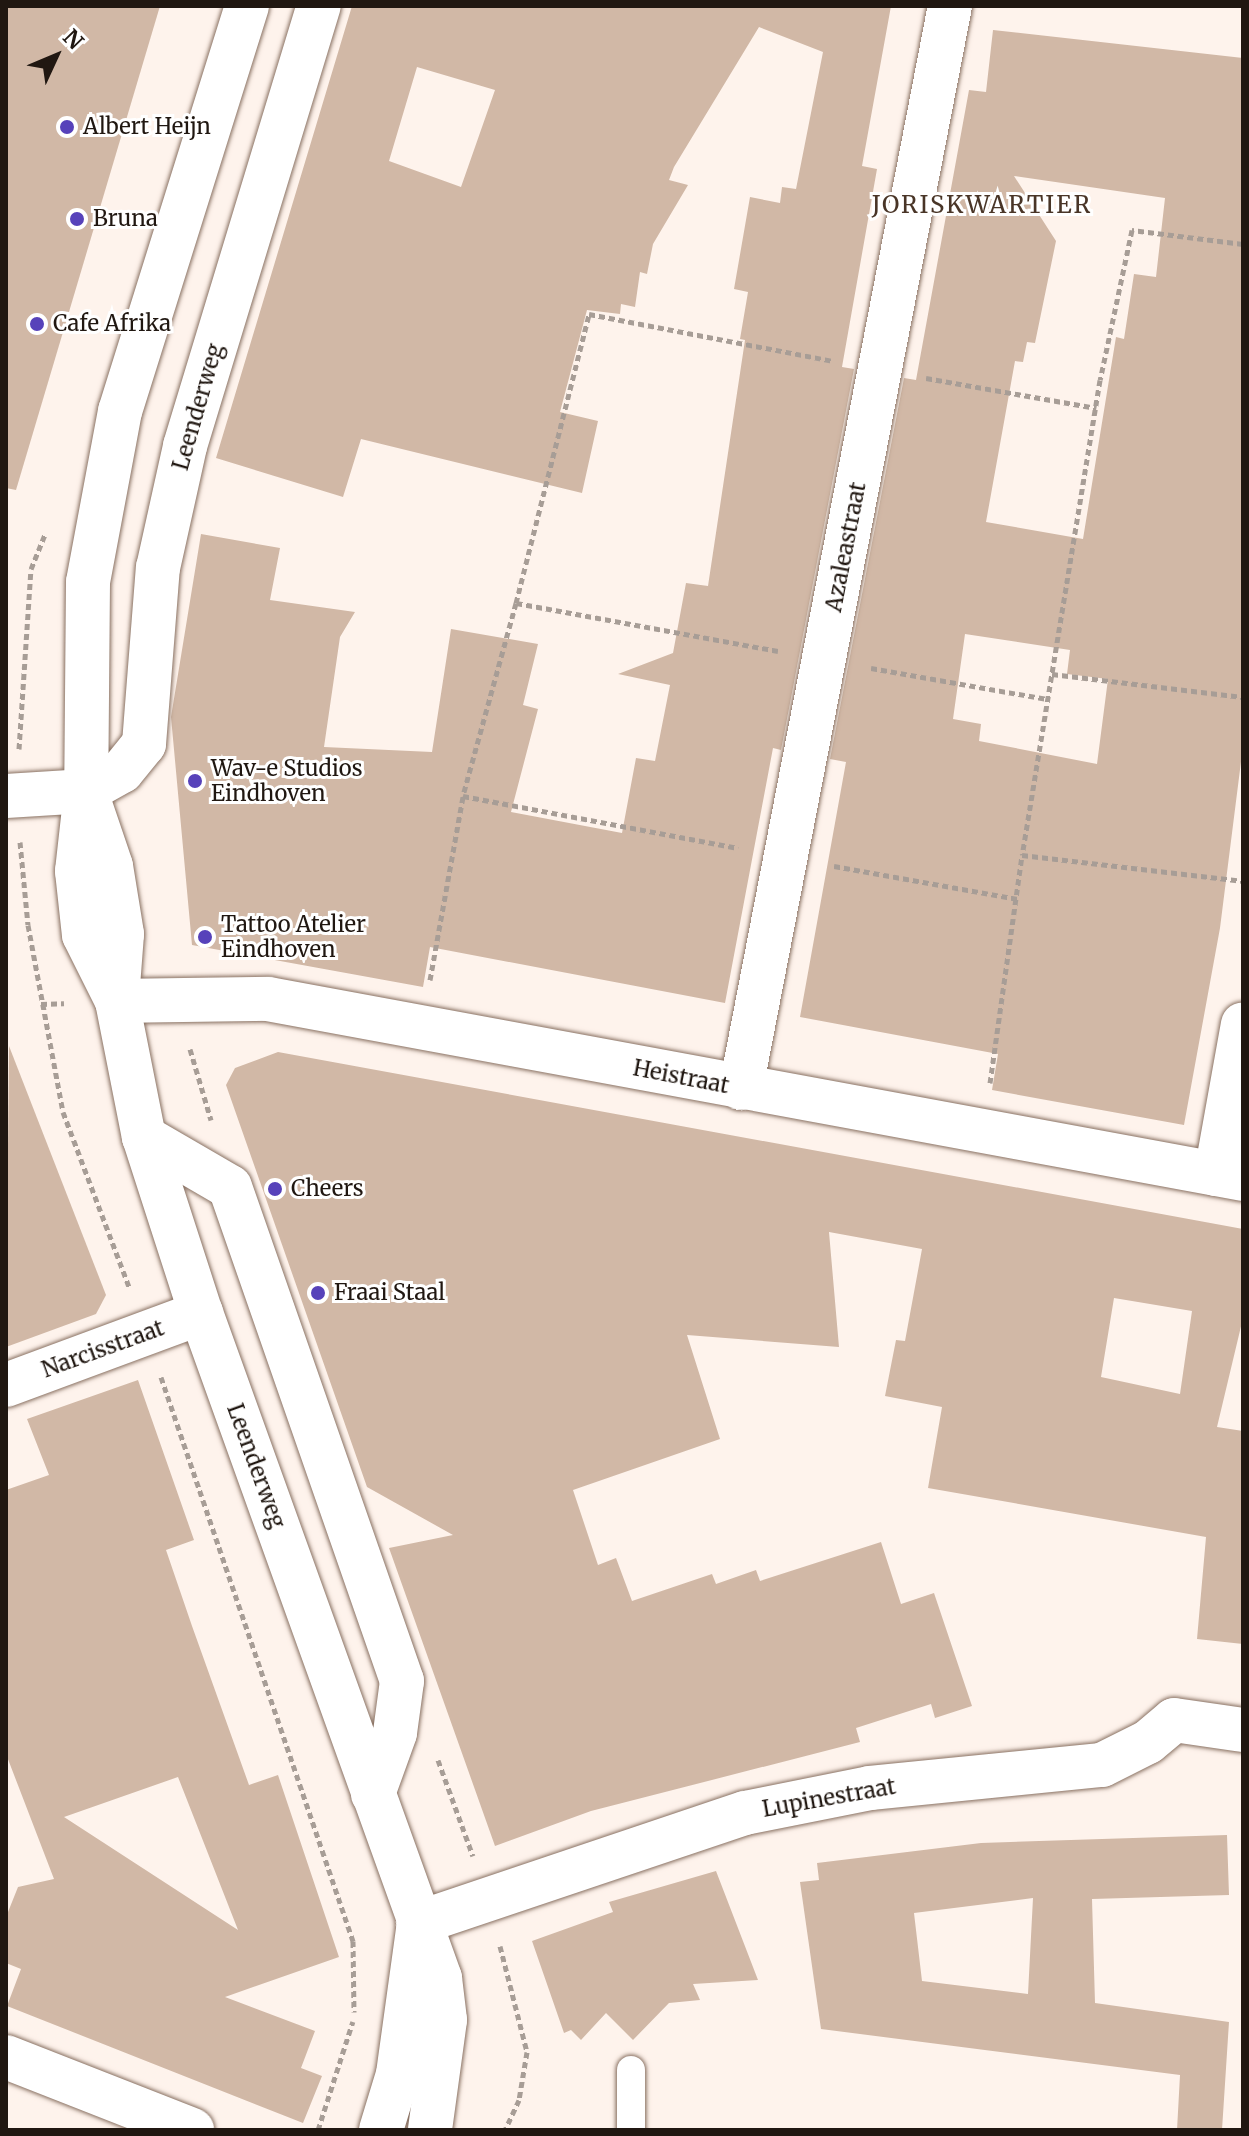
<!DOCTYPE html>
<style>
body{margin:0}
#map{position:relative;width:1249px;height:2136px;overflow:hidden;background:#fef3ec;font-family:Merriweather,serif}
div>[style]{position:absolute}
.building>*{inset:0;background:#d1b8a6}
.path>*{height:5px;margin-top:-2.5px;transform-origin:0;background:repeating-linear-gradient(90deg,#a79d96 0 6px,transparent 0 10px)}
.roads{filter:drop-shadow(0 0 2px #897162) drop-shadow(0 0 2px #897162)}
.lane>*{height:28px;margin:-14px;padding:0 14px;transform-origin:14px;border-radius:14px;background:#fff}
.street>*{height:44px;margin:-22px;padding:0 22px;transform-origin:22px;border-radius:22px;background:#fff}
.secondary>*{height:44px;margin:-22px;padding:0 22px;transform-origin:22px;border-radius:22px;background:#fff}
.dots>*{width:22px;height:22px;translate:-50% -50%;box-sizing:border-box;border:4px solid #fff;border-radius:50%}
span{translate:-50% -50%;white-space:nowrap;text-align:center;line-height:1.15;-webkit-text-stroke:6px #fff;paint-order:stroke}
.poi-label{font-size:22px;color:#201711}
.left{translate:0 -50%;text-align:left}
.street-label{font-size:22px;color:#201711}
.neighbourhood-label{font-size:24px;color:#493527;letter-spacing:2px}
.frame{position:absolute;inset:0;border:8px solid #201711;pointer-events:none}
.north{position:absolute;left:16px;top:16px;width:80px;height:80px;-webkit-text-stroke:6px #fff;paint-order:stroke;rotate:46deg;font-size:22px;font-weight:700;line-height:32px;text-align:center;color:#201711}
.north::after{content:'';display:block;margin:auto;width:28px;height:36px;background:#201711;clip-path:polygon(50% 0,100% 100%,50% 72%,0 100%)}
</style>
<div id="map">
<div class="building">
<div style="clip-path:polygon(6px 6px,160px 6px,16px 490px,6px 488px)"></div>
<div style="clip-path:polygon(evenodd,352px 6px,891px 6px,862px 166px,877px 169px,842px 367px,854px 369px,781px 750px,773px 748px,725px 1003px,430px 947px,423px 987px,192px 945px,171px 717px,201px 534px,280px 548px,270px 600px,355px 612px,340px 637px,324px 747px,432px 752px,451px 629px,538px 644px,523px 705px,538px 709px,511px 812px,622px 833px,636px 758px,655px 761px,670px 685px,618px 674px,673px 653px,686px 583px,708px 586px,745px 340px,740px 339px,748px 292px,734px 289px,750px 197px,780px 203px,782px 187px,796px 189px,823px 52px,759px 27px,674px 167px,669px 180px,688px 185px,653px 244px,647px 274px,640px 272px,635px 307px,621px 304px,620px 314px,587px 310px,560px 412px,598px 421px,582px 493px,361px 439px,343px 497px,216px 458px,352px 6px,417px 67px,495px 90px,461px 187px,389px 161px,417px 67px)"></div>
<div style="clip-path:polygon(evenodd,993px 30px,1243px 58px,1243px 746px,1220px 928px,1184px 1125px,992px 1090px,998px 1054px,800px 1017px,846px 762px,830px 759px,904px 378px,916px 380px,969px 90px,986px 92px,993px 30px,1014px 176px,1165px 198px,1156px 277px,1134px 274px,1124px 339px,1116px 337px,1083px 539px,986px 522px,1015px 361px,1023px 362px,1027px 342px,1035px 343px,1056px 241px,1014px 176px,993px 30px,965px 634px,1070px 650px,1067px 674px,1108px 679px,1097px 764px,979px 741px,981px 724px,953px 719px,965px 634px)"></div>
<div style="clip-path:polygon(9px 1046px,106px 1295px,96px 1314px,6px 1347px)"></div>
<div style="clip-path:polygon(evenodd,278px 1052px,1243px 1229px,1243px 1318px,1217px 1427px,1243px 1431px,1243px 1644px,1197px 1639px,1206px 1537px,928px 1488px,942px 1407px,885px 1396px,896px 1340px,905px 1341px,922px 1249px,829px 1232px,839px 1347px,687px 1335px,720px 1439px,573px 1490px,598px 1565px,616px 1558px,632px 1601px,712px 1574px,716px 1584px,756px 1570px,760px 1581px,881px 1542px,901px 1604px,934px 1593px,972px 1706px,935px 1718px,931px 1704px,856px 1728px,860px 1742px,591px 1811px,495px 1846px,389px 1548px,453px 1535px,367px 1487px,226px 1085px,235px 1068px,278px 1052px,1114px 1298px,1192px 1311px,1180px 1394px,1101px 1377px,1114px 1298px)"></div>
<div style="clip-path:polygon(evenodd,138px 1380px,194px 1540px,166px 1550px,192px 1626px,249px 1785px,278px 1775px,339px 1957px,225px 1997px,315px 2031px,301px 2068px,322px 2076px,303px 2123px,7px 2006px,21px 1969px,6px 1963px,6px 1917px,18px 1887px,54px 1879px,6px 1754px,6px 1490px,49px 1475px,27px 1419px,138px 1380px,178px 1777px,238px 1930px,64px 1817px,178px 1777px)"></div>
<div style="clip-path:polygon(evenodd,1227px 1835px,1229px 1895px,1092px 1899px,1095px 2003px,1229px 2022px,1222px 2130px,1177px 2130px,1180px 2075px,821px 2029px,800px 1882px,819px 1880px,817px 1863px,981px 1843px,1227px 1835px,1033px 1898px,1028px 1994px,922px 1981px,914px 1913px,1033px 1898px)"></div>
<div style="clip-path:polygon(716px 1871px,758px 1980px,693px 1984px,700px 2000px,669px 2003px,633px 2040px,606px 2013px,581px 2040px,571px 2030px,564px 2033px,532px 1941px,613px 1912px,609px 1902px)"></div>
</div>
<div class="path">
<div style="left:1243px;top:244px;width:112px;rotate:-172.8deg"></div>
<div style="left:1132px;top:230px;width:153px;rotate:102deg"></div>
<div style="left:1100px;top:380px;width:481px;rotate:99.3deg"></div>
<div style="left:1022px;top:855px;width:223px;rotate:6.7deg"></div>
<div style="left:926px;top:378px;width:173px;rotate:10deg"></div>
<div style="left:516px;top:603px;width:200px;rotate:105.4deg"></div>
<div style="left:463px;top:796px;width:280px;rotate:10.7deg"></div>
<div style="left:778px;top:651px;width:266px;rotate:-169.6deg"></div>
<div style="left:516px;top:603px;width:298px;rotate:-75.8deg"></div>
<div style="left:589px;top:314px;width:248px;rotate:10.9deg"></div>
<div style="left:871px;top:668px;width:179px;rotate:10deg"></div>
<div style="left:1052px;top:674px;width:192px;rotate:6.9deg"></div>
<div style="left:19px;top:749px;width:180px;rotate:-86.2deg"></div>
<div style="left:31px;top:569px;width:38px;rotate:-68deg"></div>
<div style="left:20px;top:842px;width:83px;rotate:84.5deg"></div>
<div style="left:28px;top:925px;width:190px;rotate:79.4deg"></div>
<div style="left:63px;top:1112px;width:189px;rotate:69.3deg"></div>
<div style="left:834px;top:866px;width:187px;rotate:10.2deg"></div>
<div style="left:430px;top:980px;width:187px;rotate:-79.8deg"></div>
<div style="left:41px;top:1004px;width:23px;rotate:-2deg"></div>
<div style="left:190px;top:1049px;width:74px;rotate:73.5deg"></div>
<div style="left:990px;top:1083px;width:230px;rotate:-82deg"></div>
<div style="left:161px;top:1377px;width:596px;rotate:71.2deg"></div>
<div style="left:353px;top:1941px;width:71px;rotate:89.2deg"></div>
<div style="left:438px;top:1760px;width:102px;rotate:70deg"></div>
<div style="left:500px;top:1946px;width:109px;rotate:75.7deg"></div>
<div style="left:527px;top:2052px;width:49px;rotate:99.5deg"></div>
<div style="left:519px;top:2100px;width:33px;rotate:115deg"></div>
<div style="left:318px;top:2130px;width:114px;rotate:-72.2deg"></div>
</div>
<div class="roads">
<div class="lane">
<div style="left:631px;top:2130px;width:60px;rotate:-90deg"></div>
</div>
<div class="street">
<div style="left:6px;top:796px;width:80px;rotate:-3.6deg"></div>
<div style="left:86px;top:791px;width:41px;rotate:-29.1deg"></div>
<div style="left:122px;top:771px;width:35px;rotate:-51deg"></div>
<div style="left:144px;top:744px;width:177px;rotate:-85.5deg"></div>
<div style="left:158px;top:568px;width:125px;rotate:-77.5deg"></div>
<div style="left:185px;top:446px;width:460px;rotate:-73.1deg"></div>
<div style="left:117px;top:1001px;width:151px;rotate:-0.8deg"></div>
<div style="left:268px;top:999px;width:991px;rotate:10.46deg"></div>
<div style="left:741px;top:1088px;width:1102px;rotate:-79.07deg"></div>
<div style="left:144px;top:1137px;width:99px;rotate:30.2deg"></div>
<div style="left:230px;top:1187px;width:523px;rotate:70.8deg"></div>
<div style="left:402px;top:1681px;width:52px;rotate:97.7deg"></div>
<div style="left:395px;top:1733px;width:65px;rotate:109.8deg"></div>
<div style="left:1216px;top:1174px;width:152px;rotate:-79.8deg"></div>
<div style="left:6px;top:1385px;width:208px;rotate:-20.3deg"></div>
<div style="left:418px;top:1923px;width:345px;rotate:-18.6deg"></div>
<div style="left:745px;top:1813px;width:127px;rotate:-11.3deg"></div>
<div style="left:870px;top:1788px;width:233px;rotate:-5.7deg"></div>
<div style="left:1102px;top:1765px;width:51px;rotate:-26.6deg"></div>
<div style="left:1148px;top:1742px;width:34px;rotate:-40deg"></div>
<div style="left:1174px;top:1720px;width:70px;rotate:8.2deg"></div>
<div style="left:6px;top:2057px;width:200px;rotate:21.4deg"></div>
</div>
<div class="secondary">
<div style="left:247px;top:6px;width:424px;rotate:107.4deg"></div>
<div style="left:120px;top:411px;width:174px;rotate:100.6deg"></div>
<div style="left:88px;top:582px;width:209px;rotate:90.5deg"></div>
<div style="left:86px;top:791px;width:81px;rotate:96.4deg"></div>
<div style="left:77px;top:871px;width:64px;rotate:83.8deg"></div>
<div style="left:84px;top:935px;width:74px;rotate:63.4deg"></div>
<div style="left:117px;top:1001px;width:139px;rotate:78.8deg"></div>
<div style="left:144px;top:1137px;width:185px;rotate:72.1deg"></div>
<div style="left:201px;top:1313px;width:707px;rotate:70.23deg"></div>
<div style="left:440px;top:1978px;width:42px;rotate:83.2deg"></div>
<div style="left:445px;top:2020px;width:111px;rotate:97.8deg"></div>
<div style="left:90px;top:804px;width:65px;rotate:71.3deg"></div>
<div style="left:111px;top:866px;width:69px;rotate:80.8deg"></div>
<div style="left:122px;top:934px;width:65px;rotate:94.4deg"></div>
<div style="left:381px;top:2130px;width:59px;rotate:-73.1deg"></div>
<div style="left:398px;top:2074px;width:146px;rotate:-82.1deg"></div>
</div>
</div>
<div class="dots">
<div style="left:67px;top:127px;background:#5742ba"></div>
<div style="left:77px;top:219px;background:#5742ba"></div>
<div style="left:37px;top:324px;background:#5742ba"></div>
<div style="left:195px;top:781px;background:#5742ba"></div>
<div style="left:205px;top:937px;background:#5742ba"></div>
<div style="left:275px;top:1189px;background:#5742ba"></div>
<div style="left:318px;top:1293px;background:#5742ba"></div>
</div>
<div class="poi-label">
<span class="left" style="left:83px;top:127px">Albert Heijn</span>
<span class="left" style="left:93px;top:219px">Bruna</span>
<span class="left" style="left:53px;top:324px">Cafe Afrika</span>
<span class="left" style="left:211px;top:781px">Wav-e Studios<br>Eindhoven</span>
<span class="left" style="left:221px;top:937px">Tattoo Atelier<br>Eindhoven</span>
<span class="left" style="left:291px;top:1189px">Cheers</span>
<span class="left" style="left:334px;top:1293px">Fraai Staal</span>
</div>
<div class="street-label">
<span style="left:198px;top:407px;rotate:-74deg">Leenderweg</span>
<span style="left:846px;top:547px;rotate:-79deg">Azaleastraat</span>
<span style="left:681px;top:1077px;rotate:11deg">Heistraat</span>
<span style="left:103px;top:1349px;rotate:-20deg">Narcisstraat</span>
<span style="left:256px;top:1466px;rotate:70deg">Leenderweg</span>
<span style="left:829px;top:1798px;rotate:-10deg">Lupinestraat</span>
</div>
<div class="neighbourhood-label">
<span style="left:982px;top:205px">JORISKWARTIER</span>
</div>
<div class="frame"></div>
<div class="north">N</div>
</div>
